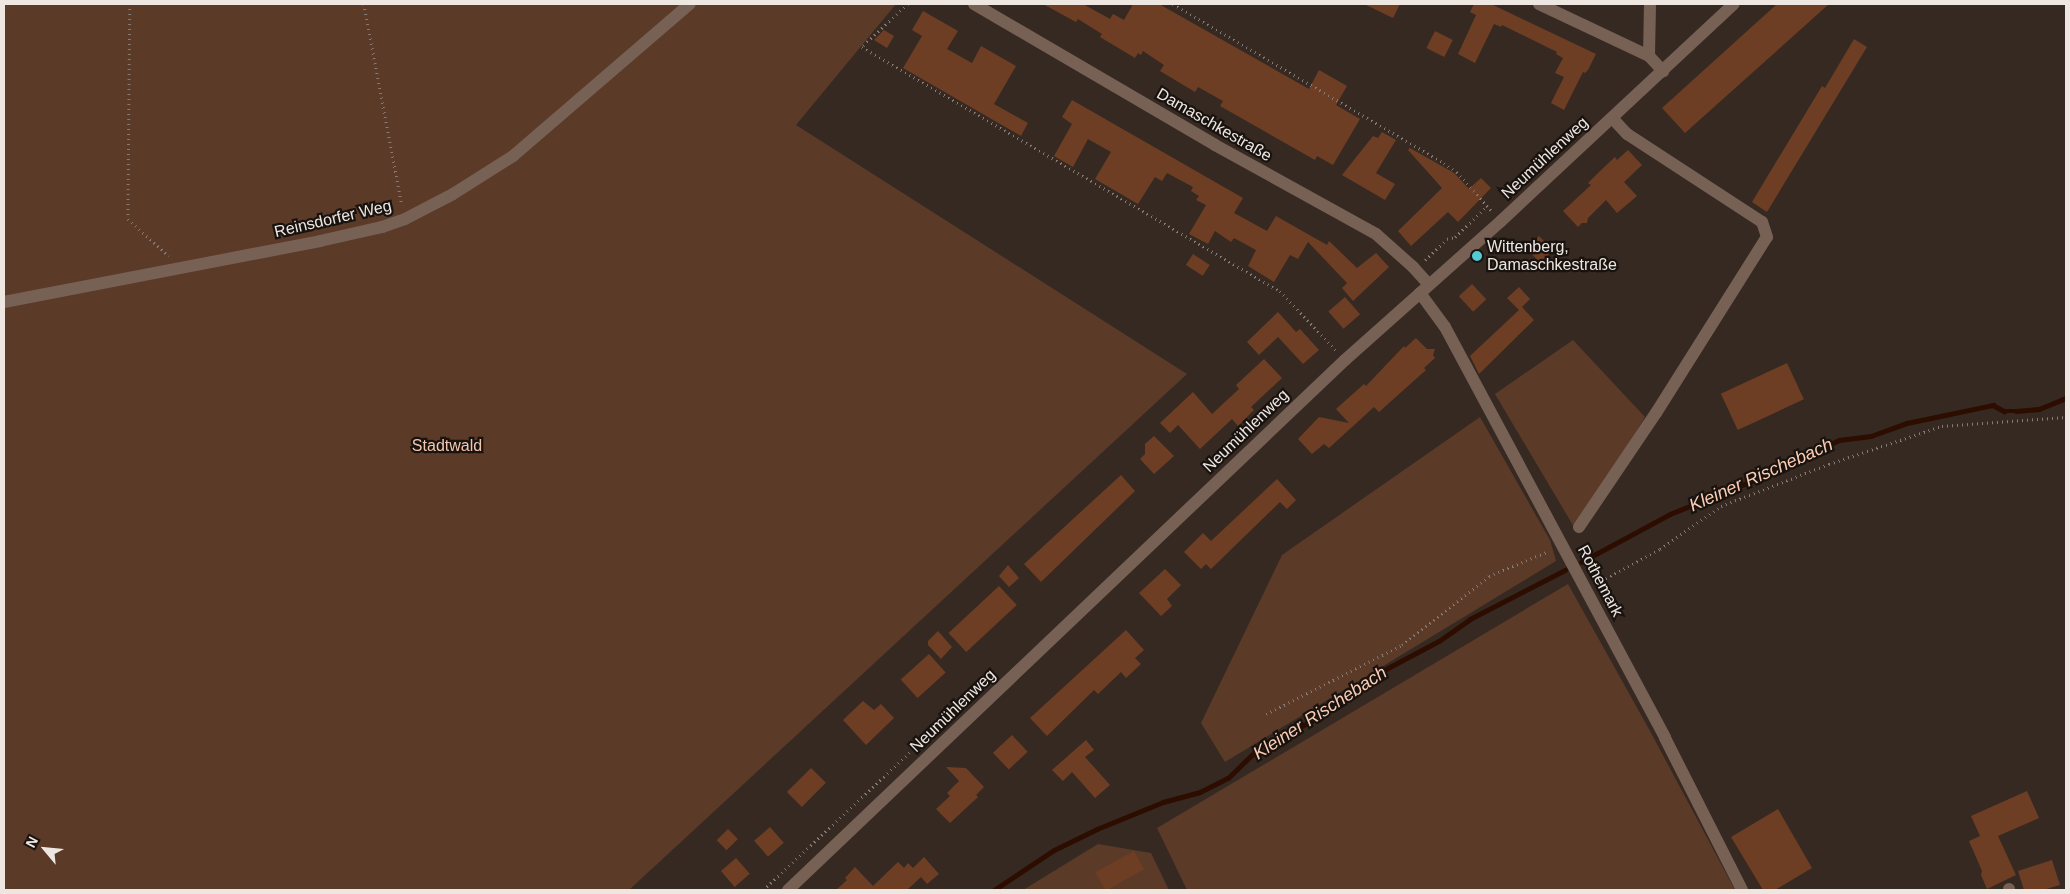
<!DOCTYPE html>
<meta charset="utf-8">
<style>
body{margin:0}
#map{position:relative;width:2070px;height:894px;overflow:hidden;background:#362922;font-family:Helvetica,sans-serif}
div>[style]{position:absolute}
.green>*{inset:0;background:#5b3a28}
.stream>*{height:4.5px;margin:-2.25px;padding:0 2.25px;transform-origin:2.25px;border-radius:2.25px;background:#2d0d00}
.building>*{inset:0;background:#6d3e24;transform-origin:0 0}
.path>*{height:2.5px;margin-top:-1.25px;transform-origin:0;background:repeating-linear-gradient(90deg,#857a74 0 1px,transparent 0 5px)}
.minor>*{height:12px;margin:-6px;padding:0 6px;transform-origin:6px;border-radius:6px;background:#776155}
.dots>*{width:14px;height:14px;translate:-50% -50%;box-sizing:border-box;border:2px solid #191310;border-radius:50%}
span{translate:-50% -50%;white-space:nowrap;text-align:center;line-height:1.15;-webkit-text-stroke:4.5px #191310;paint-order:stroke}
.street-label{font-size:16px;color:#eee6e1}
.poi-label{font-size:16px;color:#eee6e1}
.left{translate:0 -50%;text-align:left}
.park-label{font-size:16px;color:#f5c6ae}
.water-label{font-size:18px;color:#fcccb3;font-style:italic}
.frame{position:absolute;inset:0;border:5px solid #eee6e1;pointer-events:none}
.north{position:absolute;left:20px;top:824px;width:50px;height:50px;-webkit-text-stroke:4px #191310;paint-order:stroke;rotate:298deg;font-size:14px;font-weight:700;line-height:20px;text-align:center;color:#eee6e1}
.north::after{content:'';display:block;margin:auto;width:18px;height:22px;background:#eee6e1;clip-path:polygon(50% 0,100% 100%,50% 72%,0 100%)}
</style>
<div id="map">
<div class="green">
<div style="clip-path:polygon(4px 4px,896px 4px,796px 125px,1187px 374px,629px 890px,4px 890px)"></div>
<div style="clip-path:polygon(1573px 340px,1645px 417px,1577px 532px,1495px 394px)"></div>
<div style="clip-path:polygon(1480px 417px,1550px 540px,1556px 561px,1225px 762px,1201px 723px,1282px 555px)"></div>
<div style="clip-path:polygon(1568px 584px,1650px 731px,1735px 890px,1187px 890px,1157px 828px)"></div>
<div style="clip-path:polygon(1098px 844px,1151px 853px,1169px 890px,1023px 890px)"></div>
</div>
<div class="stream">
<div style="left:1581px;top:562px;width:101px;rotate:-28.3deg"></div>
<div style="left:1670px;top:514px;width:94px;rotate:-21.9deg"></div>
<div style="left:1757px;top:479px;width:91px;rotate:-25.4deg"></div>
<div style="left:1839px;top:440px;width:32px;rotate:-7deg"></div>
<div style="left:1871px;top:436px;width:38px;rotate:-20deg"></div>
<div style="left:1907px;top:423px;width:88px;rotate:-11.8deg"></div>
<div style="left:1993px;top:405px;width:13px;rotate:29deg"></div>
<div style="left:2004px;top:411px;width:12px"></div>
<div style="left:2016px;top:411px;width:23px;rotate:-5deg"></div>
<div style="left:2039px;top:409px;width:29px;rotate:-22deg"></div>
<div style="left:994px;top:890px;width:72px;rotate:-33.7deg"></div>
<div style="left:1054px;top:850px;width:48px;rotate:-26deg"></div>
<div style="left:1097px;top:829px;width:71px;rotate:-22.2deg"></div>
<div style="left:1163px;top:802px;width:38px;rotate:-15deg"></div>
<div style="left:1200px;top:792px;width:31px;rotate:-27deg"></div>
<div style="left:1228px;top:778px;width:47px;rotate:-44.1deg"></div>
<div style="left:1262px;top:745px;width:60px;rotate:-25.7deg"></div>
<div style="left:1316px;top:719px;width:67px;rotate:-37.7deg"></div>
<div style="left:1369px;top:678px;width:79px;rotate:-27.9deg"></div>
<div style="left:1439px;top:641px;width:38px;rotate:-35deg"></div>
<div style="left:1470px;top:619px;width:107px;rotate:-27.3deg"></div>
</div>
<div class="building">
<div style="clip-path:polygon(1043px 4px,1083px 4px,1110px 19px,1113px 14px,1124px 20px,1133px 4px,1159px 4px,1309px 89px,1319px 70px,1347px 86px,1336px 105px,1360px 119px,1333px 165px,1317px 156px,1315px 160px,1220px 106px,1223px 101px,1198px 87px,1195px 92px,1160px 71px,1164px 65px,1143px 51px,1141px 55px,1138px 53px,1135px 58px,1100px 37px,1102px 34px,1078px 19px,1076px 22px)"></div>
<div style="clip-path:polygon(1364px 4px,1400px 4px,1393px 18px)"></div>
<div style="clip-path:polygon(1474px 4px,1491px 4px,1596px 54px,1588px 70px,1585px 73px,1583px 72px,1564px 110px,1551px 103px,1564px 77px,1555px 73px,1563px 58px,1556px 54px,1557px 52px,1502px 25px,1501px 27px,1494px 24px,1475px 63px,1458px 54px,1476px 15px,1470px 12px)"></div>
<div style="clip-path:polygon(1777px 4px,1829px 4px,1685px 133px,1662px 108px)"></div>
<div style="clip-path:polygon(923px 11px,958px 31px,947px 49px,972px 63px,981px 46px,1016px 66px,994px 104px,1028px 123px,1021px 136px,903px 68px,922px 36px,912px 30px)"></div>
<div style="clip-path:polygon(884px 30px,894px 36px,887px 48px,874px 40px)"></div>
<div style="left:1435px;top:31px;width:20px;height:19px;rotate:27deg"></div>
<div style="clip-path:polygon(1854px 39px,1867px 47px,1767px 212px,1752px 202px,1822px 86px,1825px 88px)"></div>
<div style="clip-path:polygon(1072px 100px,1243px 198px,1234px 213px,1267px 231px,1276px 216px,1327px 245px,1329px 241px,1357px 268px,1376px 253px,1389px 267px,1353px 301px,1342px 288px,1347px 283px,1308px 242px,1298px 259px,1290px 255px,1274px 282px,1248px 266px,1256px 250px,1234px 238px,1231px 242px,1215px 231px,1208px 244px,1189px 234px,1206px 205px,1196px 200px,1199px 196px,1191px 191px,1193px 187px,1167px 173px,1162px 181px,1155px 177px,1138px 204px,1095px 179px,1111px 152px,1088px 139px,1073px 167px,1054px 156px,1072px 124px,1062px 117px)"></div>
<div style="clip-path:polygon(1382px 132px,1396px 140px,1376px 173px,1395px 184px,1385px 200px,1342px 175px,1373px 136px,1378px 138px)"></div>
<div style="clip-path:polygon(1410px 148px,1454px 173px,1469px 189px,1481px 178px,1491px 188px,1458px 222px,1448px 212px,1411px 246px,1398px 231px,1442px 188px,1408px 150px)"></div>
<div style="clip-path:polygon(1628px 150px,1642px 165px,1624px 182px,1637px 196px,1617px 213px,1606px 200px,1588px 218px,1587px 223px,1582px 223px,1578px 227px,1563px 211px,1591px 185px,1588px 183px,1599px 172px,1615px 157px,1617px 160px)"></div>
<div style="left:1539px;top:236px;width:20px;height:18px;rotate:45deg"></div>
<div style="left:1193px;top:254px;width:20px;height:13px;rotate:33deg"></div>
<div style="left:1472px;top:284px;width:21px;height:18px;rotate:47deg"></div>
<div style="clip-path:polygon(1519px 287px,1530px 299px,1522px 307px,1534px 320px,1479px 374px,1470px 356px,1519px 310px,1507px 298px)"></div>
<div style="left:1345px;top:297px;width:23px;height:22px;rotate:49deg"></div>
<div style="clip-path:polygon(1278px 312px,1296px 332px,1300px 329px,1319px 350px,1303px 364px,1278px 337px,1259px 355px,1247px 342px)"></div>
<div style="clip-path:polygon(1416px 338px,1427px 349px,1435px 349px,1433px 355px,1435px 358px,1424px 368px,1426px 370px,1379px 412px,1374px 407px,1329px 448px,1324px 444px,1312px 454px,1298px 439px,1319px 417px,1349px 423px,1336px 409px,1364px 384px,1366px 386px,1404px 346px,1405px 348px)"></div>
<div style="clip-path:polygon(1264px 359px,1282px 378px,1251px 407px,1254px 410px,1238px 426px,1232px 419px,1200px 449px,1178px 425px,1170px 433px,1160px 423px,1193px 392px,1212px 414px,1239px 389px,1236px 385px)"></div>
<div style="left:1787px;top:363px;width:40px;height:73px;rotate:65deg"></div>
<div style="clip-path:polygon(1154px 436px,1174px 456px,1154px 474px,1140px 459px,1145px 454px,1145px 444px)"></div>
<div style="clip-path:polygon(1121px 475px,1135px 491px,1041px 582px,1024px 564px)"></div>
<div style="clip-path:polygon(1277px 479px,1296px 500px,1287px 509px,1280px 502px,1211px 569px,1206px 564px,1201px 569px,1184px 552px,1203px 533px,1211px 541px)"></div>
<div style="clip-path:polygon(1008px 565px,1019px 578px,1009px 587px,999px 576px)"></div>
<div style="clip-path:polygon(1165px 569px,1181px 585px,1167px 599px,1172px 606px,1161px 616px,1139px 593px)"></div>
<div style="left:999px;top:586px;width:26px;height:69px;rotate:47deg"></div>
<div style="clip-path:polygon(1126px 630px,1144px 650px,1135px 658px,1141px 664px,1126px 678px,1121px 672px,1098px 694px,1094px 690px,1047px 736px,1030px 718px)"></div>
<div style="clip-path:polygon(938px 631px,952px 647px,941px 659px,928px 645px,928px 641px)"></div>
<div style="left:929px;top:654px;width:25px;height:38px;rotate:48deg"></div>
<div style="clip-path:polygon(863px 701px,874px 710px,881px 704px,894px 718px,866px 745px,843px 720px)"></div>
<div style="left:1012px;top:735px;width:23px;height:26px;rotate:47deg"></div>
<div style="clip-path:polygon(1086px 740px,1094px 750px,1085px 757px,1110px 785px,1095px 798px,1072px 772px,1063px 781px,1052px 770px)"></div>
<div style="clip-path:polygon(946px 767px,966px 768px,984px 787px,976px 795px,978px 797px,950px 823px,936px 809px,950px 796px,947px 793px,959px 781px)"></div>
<div style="left:811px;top:768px;width:21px;height:34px;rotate:45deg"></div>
<div style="clip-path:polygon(2027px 791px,2039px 818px,1998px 836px,2016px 875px,1987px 889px,1981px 875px,1982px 871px,1969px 841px,1980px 836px,1971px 816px)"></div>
<div style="clip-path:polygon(1778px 809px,1812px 868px,1775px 890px,1763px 890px,1731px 837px)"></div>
<div style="left:770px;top:827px;width:21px;height:21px;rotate:49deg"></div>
<div style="left:728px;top:829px;width:14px;height:16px;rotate:45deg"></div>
<div style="left:1134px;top:851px;width:21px;height:44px;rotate:61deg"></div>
<div style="clip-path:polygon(924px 857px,939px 874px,927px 884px,921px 877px,907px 890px,836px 890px,847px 880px,845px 878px,855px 867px,873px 886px,898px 862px,904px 868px,908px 863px,913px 868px)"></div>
<div style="left:736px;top:858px;width:21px;height:20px;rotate:49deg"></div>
<div style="clip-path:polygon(2052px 860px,2060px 885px,2043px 890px,2024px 890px,2018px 871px)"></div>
</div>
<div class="path">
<div style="left:130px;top:4px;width:215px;rotate:90.5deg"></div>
<div style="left:128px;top:219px;width:55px;rotate:42.1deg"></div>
<div style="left:364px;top:4px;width:205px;rotate:79.3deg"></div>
<div style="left:908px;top:4px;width:63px;rotate:136.9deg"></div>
<div style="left:862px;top:47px;width:484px;rotate:30.3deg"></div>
<div style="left:1280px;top:291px;width:81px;rotate:46.5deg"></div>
<div style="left:1173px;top:4px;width:314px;rotate:30.4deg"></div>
<div style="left:1444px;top:163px;width:16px;rotate:35deg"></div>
<div style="left:1457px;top:172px;width:51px;rotate:48.2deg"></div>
<div style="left:1425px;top:260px;width:30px;rotate:-44deg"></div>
<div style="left:1447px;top:239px;width:8px;rotate:-14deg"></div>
<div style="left:1455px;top:237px;width:45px;rotate:-44.1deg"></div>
<div style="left:1597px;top:583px;width:72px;rotate:-28.4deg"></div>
<div style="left:1660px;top:549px;width:75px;rotate:-35.2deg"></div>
<div style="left:1721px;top:506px;width:116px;rotate:-21.3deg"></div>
<div style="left:1829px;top:464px;width:119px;rotate:-18.6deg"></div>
<div style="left:1942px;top:426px;width:124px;rotate:-4.2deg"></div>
<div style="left:1266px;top:714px;width:153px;rotate:-26.9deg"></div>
<div style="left:1402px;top:645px;width:111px;rotate:-38.4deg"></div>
<div style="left:1489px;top:576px;width:65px;rotate:-22.6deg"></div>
<div style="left:763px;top:890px;width:250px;rotate:-43.2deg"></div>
</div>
<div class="minor">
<div style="left:974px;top:4px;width:279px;rotate:30.3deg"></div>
<div style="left:1215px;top:145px;width:184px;rotate:28.9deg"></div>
<div style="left:1376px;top:234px;width:50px;rotate:41.7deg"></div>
<div style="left:1413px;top:267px;width:24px;rotate:48deg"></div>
<div style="left:1539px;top:4px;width:122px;rotate:25.3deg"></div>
<div style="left:1649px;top:56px;width:21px;rotate:47deg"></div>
<div style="left:1649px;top:56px;width:52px;rotate:-88.9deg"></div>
<div style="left:1420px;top:293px;width:42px;rotate:53.7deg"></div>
<div style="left:1445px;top:327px;width:466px;rotate:61.8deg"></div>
<div style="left:1665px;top:738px;width:170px;rotate:63.1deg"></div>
<div style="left:4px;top:302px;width:322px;rotate:-10.9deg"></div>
<div style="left:320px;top:241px;width:64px;rotate:-12.7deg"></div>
<div style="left:382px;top:227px;width:24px;rotate:-19deg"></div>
<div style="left:405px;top:219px;width:54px;rotate:-27.5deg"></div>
<div style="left:453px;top:194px;width:71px;rotate:-32.3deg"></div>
<div style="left:513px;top:156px;width:233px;rotate:-40.7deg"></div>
<div style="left:1579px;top:527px;width:138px;rotate:-56deg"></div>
<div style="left:1656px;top:413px;width:208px;rotate:-57.8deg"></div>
<div style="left:1767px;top:237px;width:16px;rotate:-108deg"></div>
<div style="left:1762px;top:222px;width:161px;rotate:-146.9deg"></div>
<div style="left:1627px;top:134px;width:22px;rotate:-133deg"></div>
<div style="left:2009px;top:889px;width:1px;rotate:90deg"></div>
<div style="left:788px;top:890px;width:769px;rotate:-43.58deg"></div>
<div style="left:1345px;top:360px;width:209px;rotate:-41.7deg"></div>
<div style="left:1501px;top:221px;width:318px;rotate:-43deg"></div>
</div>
<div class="dots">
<div style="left:1477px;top:256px;background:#51ccd2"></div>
</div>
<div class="street-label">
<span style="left:1214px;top:125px;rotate:30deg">Damaschkestraße</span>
<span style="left:1545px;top:158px;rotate:-43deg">Neumühlenweg</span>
<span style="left:333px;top:219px;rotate:-13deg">Reinsdorfer Weg</span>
<span style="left:1246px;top:431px;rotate:-44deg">Neumühlenweg</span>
<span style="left:1600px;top:581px;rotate:62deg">Rothemark</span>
<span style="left:953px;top:711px;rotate:-44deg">Neumühlenweg</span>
</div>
<div class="poi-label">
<span class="left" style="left:1487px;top:256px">Wittenberg,<br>Damaschkestraße</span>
</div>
<div class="park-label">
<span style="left:447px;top:446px">Stadtwald</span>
</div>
<div class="water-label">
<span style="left:1761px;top:475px;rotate:-24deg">Kleiner Rischebach</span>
<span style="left:1320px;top:713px;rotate:-33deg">Kleiner Rischebach</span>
</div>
<div class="frame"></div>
<div class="north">N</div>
</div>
